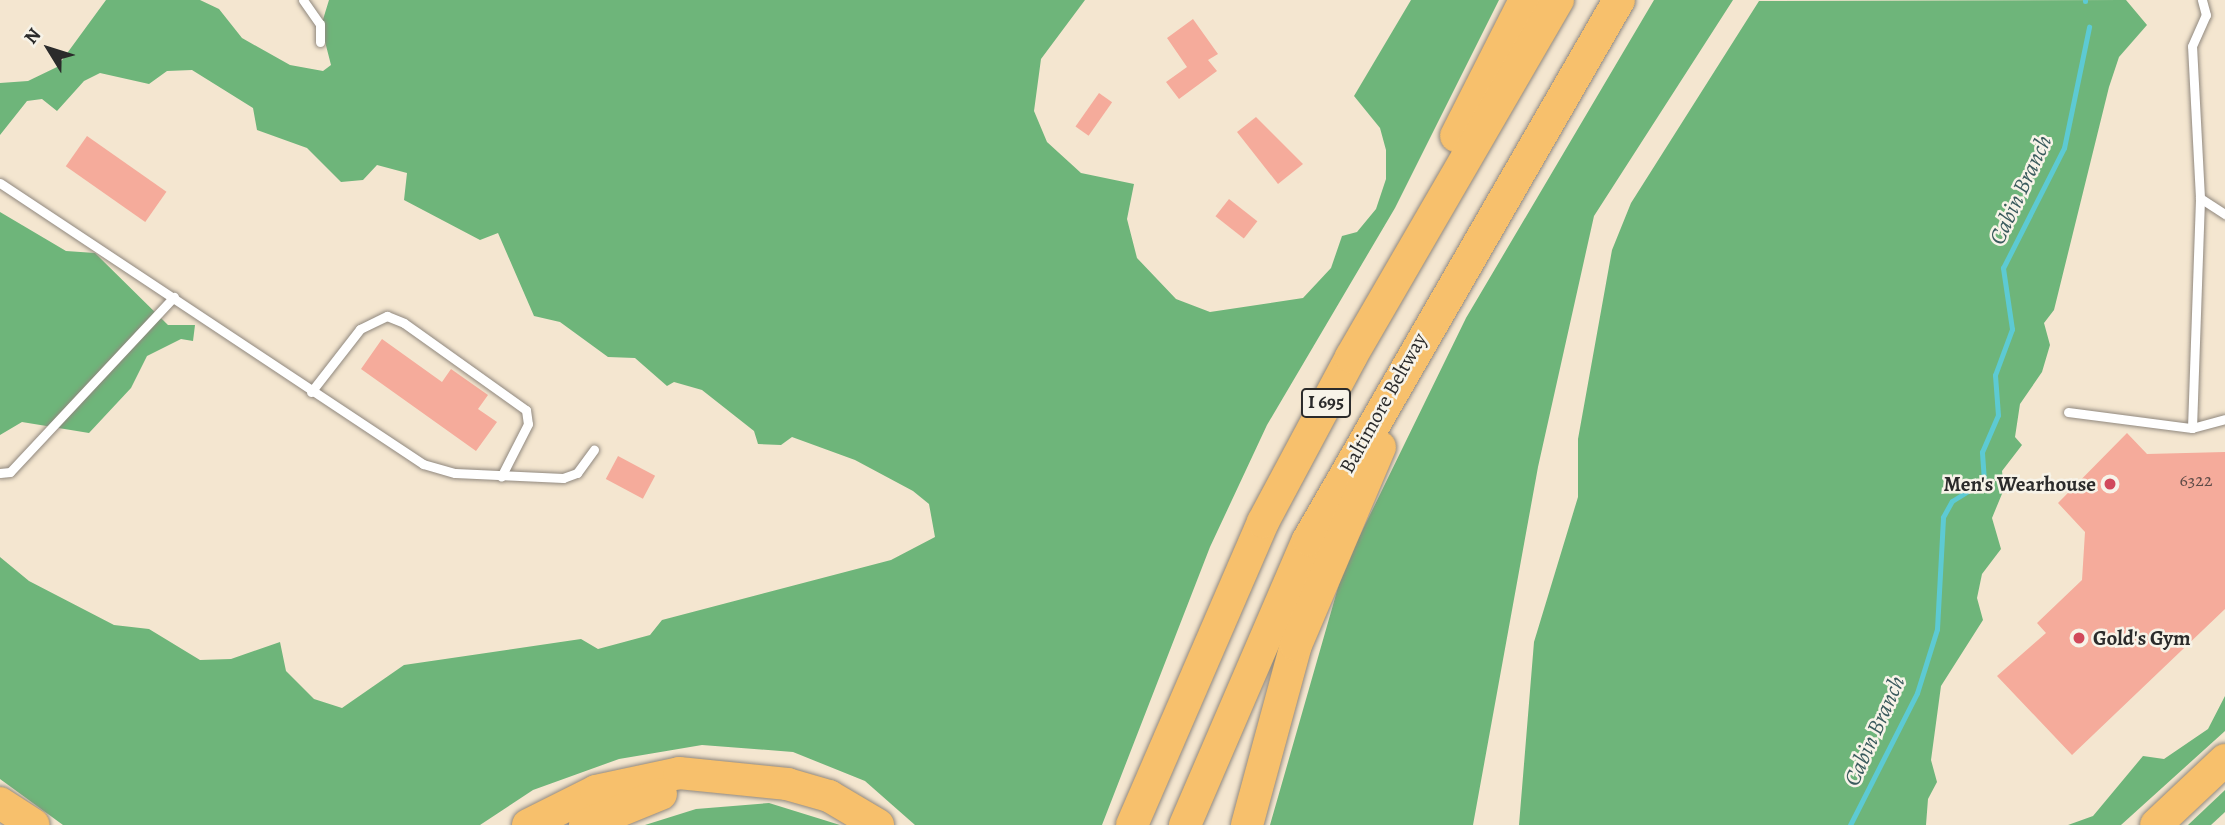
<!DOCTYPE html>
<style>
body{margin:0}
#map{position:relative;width:2225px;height:825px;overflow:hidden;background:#f4e6d0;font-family:Alegreya,serif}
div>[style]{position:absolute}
.forest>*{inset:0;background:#6eb57a}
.stream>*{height:5px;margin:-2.5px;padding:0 2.5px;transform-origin:2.5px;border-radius:2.5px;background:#5dcad3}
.building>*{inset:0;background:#f5ab9b;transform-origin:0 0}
.roads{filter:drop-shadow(0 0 2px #90887e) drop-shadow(0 0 2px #90887e)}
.service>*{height:9px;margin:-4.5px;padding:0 4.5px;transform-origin:4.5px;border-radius:4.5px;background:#fff}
.motorway>*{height:32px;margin:-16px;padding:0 16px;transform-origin:16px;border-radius:16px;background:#f7c06c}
.dots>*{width:19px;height:19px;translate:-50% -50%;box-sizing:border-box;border:4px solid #f7f3e8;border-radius:50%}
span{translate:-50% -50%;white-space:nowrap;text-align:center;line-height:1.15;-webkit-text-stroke:5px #f7f3e8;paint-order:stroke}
.number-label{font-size:18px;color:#5e4b47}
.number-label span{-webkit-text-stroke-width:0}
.shield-label span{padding:2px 5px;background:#f7f3e8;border:2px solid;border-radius:5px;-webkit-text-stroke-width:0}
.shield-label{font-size:19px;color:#2b2b2b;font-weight:700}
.street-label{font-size:21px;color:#2b2b2b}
.poi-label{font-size:21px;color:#2b2b2b;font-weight:700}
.right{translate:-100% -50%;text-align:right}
.left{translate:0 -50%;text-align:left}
.water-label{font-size:23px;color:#3a5b5d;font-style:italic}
.north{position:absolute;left:14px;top:14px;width:70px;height:70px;-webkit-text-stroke:5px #f7f3e8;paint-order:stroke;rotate:308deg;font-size:19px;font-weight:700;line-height:28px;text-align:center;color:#2b2b2b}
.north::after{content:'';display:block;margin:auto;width:24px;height:32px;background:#2b2b2b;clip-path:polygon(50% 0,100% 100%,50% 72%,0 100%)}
</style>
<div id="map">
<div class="forest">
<div style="clip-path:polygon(106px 0,200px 0,219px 9px,242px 38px,290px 65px,323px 71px,331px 65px,321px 26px,329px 0,1085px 0,1041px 59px,1034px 111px,1047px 142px,1081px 173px,1134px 184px,1127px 219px,1137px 258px,1176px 299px,1210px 312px,1303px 298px,1331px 268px,1342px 236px,1357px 232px,1376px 209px,1386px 179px,1386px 150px,1380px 128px,1354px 96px,1411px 0,1499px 0,1395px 208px,1267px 425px,1210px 547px,1102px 825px,915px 825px,865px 781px,793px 752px,702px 745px,619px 759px,533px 790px,480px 825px,63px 825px,0 779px,0 557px,29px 581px,114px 625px,149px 629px,200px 660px,231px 659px,280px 642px,286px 671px,314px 699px,342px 708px,404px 665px,581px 639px,598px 649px,650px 635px,662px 620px,891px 560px,935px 537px,929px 504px,913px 491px,855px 460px,792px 437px,781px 445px,758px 444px,754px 431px,702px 390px,674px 382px,667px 386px,635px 358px,608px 357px,560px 322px,534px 316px,498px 233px,480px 240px,404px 200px,407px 173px,377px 165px,363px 180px,341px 182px,307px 148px,257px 130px,253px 108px,192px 70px,167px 71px,149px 84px,100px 73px,84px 81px,57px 111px,42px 99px,27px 101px,0 135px,0 83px,28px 81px,57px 67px)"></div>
<div style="clip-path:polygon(1654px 0,1733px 0,1594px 216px,1538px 467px,1473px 825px,1270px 825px,1343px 570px,1466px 318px)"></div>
<div style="clip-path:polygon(2126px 0,2147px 25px,2119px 57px,2109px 87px,2054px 310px,2044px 323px,2050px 345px,2042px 372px,2020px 404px,2015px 437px,2022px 445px,2002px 471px,2004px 489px,1992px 518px,2001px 549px,1982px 574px,1977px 598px,1983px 620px,1941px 686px,1931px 760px,1937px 782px,1928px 799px,1926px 825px,1519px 825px,1534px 642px,1578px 497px,1578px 439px,1612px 250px,1631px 203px,1759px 1px)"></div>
<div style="clip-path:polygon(0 212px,66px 251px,95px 253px,168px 325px,195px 325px,193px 341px,181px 339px,147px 356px,131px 388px,89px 433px,22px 422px,0 435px)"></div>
<div style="clip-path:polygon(2225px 696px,2225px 731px,2121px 825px,2068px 825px,2093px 816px,2143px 756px,2164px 759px,2208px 729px)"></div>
<div style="clip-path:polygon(2225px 790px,2225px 812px,2211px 825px,2188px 825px)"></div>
<div style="clip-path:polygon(769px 803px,840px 825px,645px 825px,696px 809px)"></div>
</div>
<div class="stream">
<div style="left:2085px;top:1px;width:1px;rotate:-90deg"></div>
<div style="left:1850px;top:825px;width:148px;rotate:-63.1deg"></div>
<div style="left:1917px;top:693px;width:67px;rotate:-72.6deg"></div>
<div style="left:1937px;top:629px;width:112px;rotate:-86.9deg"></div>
<div style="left:1943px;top:517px;width:18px;rotate:-61deg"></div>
<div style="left:1952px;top:501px;width:38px;rotate:-32deg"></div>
<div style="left:1984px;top:481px;width:29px;rotate:-94deg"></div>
<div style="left:1982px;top:452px;width:40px;rotate:-66.6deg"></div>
<div style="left:1998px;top:415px;width:40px;rotate:-94.3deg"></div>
<div style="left:1995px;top:375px;width:49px;rotate:-69.7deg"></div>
<div style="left:2012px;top:329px;width:62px;rotate:-98.4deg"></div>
<div style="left:2003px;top:268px;width:135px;rotate:-63.1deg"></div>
<div style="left:2064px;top:148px;width:124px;rotate:-78.3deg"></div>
</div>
<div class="building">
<div style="clip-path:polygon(1193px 19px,1218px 54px,1208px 60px,1217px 71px,1179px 99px,1166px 82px,1187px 67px,1167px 38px)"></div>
<div style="left:1099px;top:93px;width:16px;height:41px;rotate:35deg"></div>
<div style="clip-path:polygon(1256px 117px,1303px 164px,1278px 184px,1237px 132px)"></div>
<div style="left:87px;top:136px;width:97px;height:37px;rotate:35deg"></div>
<div style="left:1229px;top:199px;width:36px;height:22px;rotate:38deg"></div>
<div style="clip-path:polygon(382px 339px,442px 382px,451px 369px,488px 395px,478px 409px,497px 422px,476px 451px,361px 369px)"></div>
<div style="clip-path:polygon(2127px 433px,2147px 454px,2225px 452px,2225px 609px,2072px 755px,1997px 676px,2046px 633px,2037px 623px,2082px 580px,2085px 532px,2058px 503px)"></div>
<div style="left:618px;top:456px;width:42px;height:26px;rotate:28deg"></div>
</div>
<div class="roads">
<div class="service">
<div style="left:303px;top:0;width:29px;rotate:55deg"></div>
<div style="left:320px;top:24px;width:18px;rotate:90deg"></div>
<div style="left:0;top:183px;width:508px;rotate:33.6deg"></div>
<div style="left:423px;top:464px;width:33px;rotate:16deg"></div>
<div style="left:455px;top:473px;width:108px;rotate:2.7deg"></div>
<div style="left:563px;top:478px;width:15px;rotate:-20deg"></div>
<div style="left:577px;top:473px;width:29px;rotate:-54deg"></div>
<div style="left:2200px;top:198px;width:30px;rotate:33deg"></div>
<div style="left:311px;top:392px;width:80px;rotate:-52.1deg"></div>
<div style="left:360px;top:329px;width:30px;rotate:-26deg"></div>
<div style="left:387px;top:316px;width:18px;rotate:22deg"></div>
<div style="left:404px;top:323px;width:150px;rotate:35.5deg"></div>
<div style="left:526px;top:410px;width:14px;rotate:82deg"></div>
<div style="left:528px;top:424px;width:59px;rotate:117deg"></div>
<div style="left:2068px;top:412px;width:125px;rotate:7.4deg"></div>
<div style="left:2192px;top:428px;width:34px;rotate:-15deg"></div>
<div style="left:2192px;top:428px;width:230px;rotate:-88deg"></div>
<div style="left:2200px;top:198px;width:152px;rotate:-93deg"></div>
<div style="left:2192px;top:46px;width:34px;rotate:-66deg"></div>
<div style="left:2206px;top:15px;width:16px;rotate:-105deg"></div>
<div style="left:0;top:473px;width:10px;rotate:-6deg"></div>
<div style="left:10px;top:472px;width:240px;rotate:-46.9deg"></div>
</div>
<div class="motorway">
<div style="left:1456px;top:136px;width:153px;rotate:-63.1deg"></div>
<div style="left:0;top:803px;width:40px;rotate:32.9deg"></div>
<div style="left:528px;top:825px;width:76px;rotate:-26.6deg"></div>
<div style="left:596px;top:791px;width:85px;rotate:-12.2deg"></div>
<div style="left:679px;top:773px;width:109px;rotate:5.8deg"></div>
<div style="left:787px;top:784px;width:44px;rotate:15.9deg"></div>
<div style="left:829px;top:796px;width:57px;rotate:30.6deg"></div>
<div style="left:585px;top:825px;width:82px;rotate:-22.2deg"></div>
<div style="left:1132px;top:825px;width:330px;rotate:-66.6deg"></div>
<div style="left:1263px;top:522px;width:187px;rotate:-61.9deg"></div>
<div style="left:1351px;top:357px;width:413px;rotate:-59.9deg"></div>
<div style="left:1185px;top:825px;width:310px;rotate:-66.7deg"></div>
<div style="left:1308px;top:540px;width:623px;rotate:-60.06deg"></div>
<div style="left:1247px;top:825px;width:187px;rotate:-74.8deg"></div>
<div style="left:1296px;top:645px;width:215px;rotate:-67deg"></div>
<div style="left:2156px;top:825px;width:95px;rotate:-43.3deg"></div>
</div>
</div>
<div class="dots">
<div style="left:2110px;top:484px;background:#d1495b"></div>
<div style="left:2079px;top:638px;background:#d1495b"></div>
</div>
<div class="number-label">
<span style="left:2196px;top:480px">6322</span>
</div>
<div class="shield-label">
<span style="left:1326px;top:403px">I 695</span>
</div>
<div class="street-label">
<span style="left:1383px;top:403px;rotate:-61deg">Baltimore Beltway</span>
</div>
<div class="poi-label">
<span class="right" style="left:2096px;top:484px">Men's Wearhouse</span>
<span class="left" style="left:2093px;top:638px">Gold's Gym</span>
</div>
<div class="water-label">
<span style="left:2021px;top:190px;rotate:-65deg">Cabin Branch</span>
<span style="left:1875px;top:731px;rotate:-66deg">Cabin Branch</span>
</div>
<div class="north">N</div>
</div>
